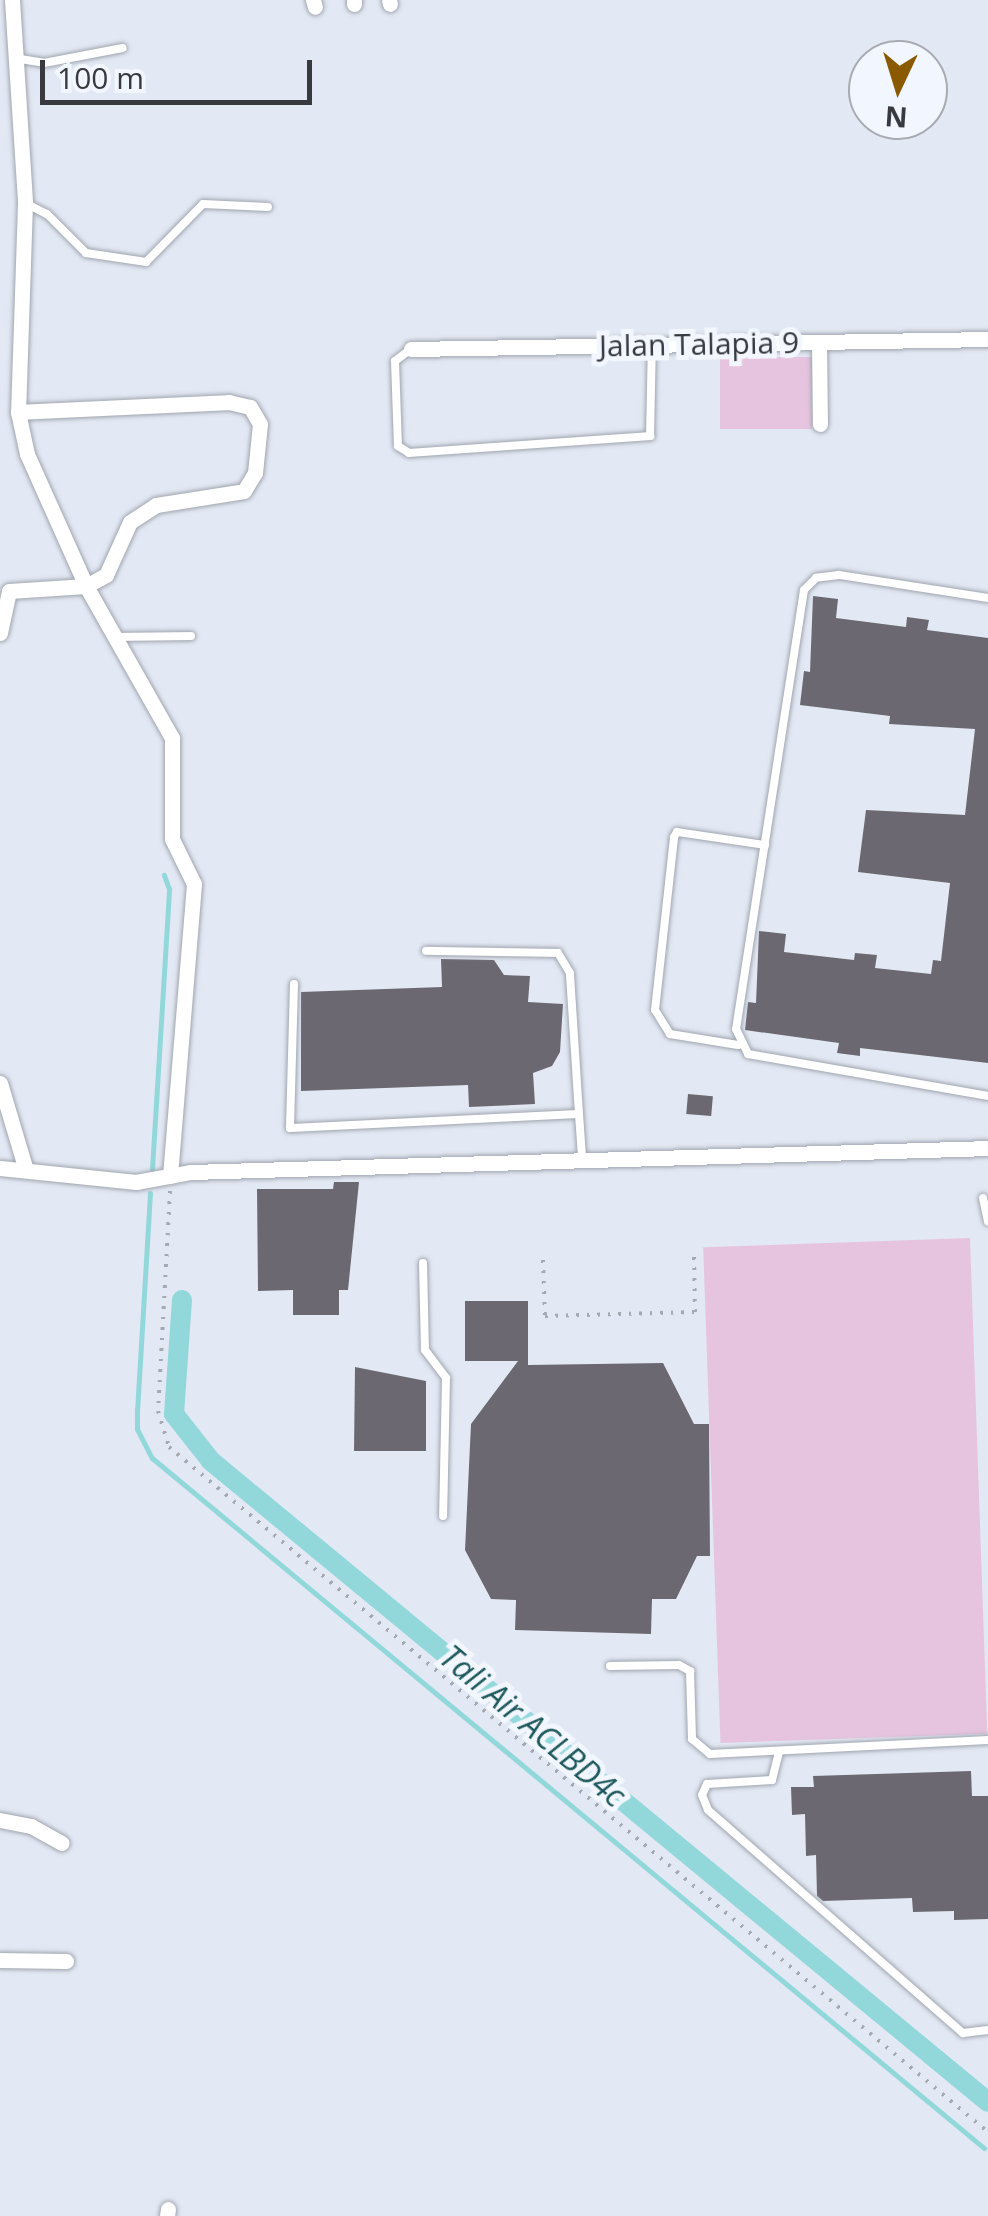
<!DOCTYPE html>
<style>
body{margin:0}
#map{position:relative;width:988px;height:2216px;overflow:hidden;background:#e3e9f4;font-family:"Open Sans",sans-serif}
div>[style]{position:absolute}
.green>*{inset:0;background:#e6c4df;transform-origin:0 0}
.stream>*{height:5px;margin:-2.5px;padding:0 2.5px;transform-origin:2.5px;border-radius:2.5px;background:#92d8db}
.canal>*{height:20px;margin:-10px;padding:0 10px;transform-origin:10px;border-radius:10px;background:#92d8db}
.building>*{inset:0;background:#6b6872;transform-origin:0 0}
.path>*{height:4px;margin-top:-2px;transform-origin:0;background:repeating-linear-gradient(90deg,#a5aab2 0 2.5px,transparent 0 10.5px)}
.roads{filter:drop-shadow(0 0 2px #a0a5af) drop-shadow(0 0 2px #a0a5af)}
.lane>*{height:8px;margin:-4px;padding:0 4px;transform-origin:4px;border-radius:4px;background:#fff}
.street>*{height:15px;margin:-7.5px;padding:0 7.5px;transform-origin:7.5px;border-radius:7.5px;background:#fff}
span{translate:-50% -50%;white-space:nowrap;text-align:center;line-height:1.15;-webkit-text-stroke:10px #f2f6ff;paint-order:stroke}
.street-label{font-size:30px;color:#383a3f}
.water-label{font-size:32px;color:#1c585a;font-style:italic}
.north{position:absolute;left:848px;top:40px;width:100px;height:100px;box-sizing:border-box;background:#f2f6ff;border:2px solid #a8abb2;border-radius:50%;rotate:184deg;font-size:28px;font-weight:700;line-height:40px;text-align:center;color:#383a3f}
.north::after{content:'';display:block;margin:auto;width:35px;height:45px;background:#895a00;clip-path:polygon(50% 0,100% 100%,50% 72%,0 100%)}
.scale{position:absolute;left:40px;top:60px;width:272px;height:45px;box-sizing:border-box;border:5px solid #383a3f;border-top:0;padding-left:12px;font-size:30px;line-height:35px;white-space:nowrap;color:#383a3f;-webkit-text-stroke:8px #f2f6ff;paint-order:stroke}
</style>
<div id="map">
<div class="green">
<div style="left:720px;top:357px;width:92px;height:72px"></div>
<div style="left:970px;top:1238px;width:496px;height:267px;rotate:88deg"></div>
</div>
<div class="stream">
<div style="left:152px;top:1169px;width:281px;rotate:-86.5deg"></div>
<div style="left:169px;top:889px;width:15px;rotate:-110deg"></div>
<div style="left:150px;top:1193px;width:216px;rotate:93.4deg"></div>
<div style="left:137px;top:1409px;width:20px;rotate:90deg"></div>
<div style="left:137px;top:1429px;width:33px;rotate:63deg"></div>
<div style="left:152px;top:1458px;width:1081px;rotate:39.67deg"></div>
</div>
<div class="canal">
<div style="left:182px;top:1300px;width:114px;rotate:94deg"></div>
<div style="left:174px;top:1414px;width:60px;rotate:51.8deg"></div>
<div style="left:211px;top:1461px;width:1007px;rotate:39.52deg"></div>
</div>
<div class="building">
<div style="clip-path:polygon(813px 596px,838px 599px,836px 618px,906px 627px,907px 617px,929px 620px,927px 630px,988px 638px,988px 1063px,860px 1048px,860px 1056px,837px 1053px,839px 1043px,745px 1030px,748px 1002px,756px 1003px,759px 931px,786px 934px,784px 952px,854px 960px,855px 953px,877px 955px,875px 968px,931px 974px,933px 960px,941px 961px,950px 883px,858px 872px,866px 810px,965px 815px,975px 729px,889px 724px,890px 716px,800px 705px,804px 671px,810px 672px)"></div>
<div style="clip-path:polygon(441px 959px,494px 960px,504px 975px,530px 976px,528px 1002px,563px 1004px,560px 1052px,552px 1066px,533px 1073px,535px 1104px,469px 1107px,468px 1085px,301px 1091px,301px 992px,442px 987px)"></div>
<div style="left:688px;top:1094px;width:25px;height:20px;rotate:5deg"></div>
<div style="clip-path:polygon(334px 1182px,359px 1182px,348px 1290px,339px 1290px,339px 1315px,293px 1315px,293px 1290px,258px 1291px,257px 1189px,333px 1189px)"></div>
<div style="clip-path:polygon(465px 1301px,528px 1301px,528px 1365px,663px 1363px,694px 1424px,709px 1424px,710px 1556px,697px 1556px,676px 1599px,652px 1599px,651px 1634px,515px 1630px,516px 1600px,491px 1599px,465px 1550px,471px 1424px,518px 1361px,465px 1361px)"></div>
<div style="clip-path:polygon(355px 1367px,426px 1381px,426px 1451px,354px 1451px)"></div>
<div style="clip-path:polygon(971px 1771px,972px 1796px,988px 1796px,988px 1919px,954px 1920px,954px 1911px,913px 1912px,912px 1898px,823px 1901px,817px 1896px,816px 1855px,806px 1856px,805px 1814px,792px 1815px,791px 1787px,814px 1787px,813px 1776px)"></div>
</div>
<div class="path">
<div style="left:170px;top:1191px;width:220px;rotate:93.1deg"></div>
<div style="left:158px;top:1411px;width:38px;rotate:73deg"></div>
<div style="left:169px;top:1447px;width:1068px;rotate:39.91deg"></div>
<div style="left:543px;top:1260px;width:56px;rotate:88deg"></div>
<div style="left:545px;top:1316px;width:150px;rotate:-1.5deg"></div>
<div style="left:695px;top:1312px;width:56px;rotate:-91deg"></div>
</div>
<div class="roads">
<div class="lane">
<div style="left:14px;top:58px;width:30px;rotate:9deg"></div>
<div style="left:44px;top:63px;width:80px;rotate:-10.8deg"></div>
<div style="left:25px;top:203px;width:25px;rotate:27deg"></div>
<div style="left:47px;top:214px;width:55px;rotate:45deg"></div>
<div style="left:86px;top:253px;width:61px;rotate:8.5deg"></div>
<div style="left:146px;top:262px;width:81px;rotate:-45.5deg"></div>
<div style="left:203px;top:204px;width:65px;rotate:2.6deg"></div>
<div style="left:411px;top:349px;width:20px;rotate:143deg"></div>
<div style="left:395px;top:361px;width:85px;rotate:88deg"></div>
<div style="left:398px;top:446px;width:13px;rotate:32deg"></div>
<div style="left:409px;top:453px;width:242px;rotate:-4deg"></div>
<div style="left:650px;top:436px;width:92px;rotate:-88.8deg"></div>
<div style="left:988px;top:598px;width:151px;rotate:-171.2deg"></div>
<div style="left:839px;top:575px;width:23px;rotate:173deg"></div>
<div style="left:816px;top:578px;width:17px;rotate:135deg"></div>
<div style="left:804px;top:590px;width:444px;rotate:98.8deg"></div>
<div style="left:736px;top:1029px;width:28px;rotate:64deg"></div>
<div style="left:748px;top:1054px;width:244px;rotate:9.9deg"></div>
<div style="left:115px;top:637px;width:76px;rotate:-0.8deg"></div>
<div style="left:294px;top:984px;width:144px;rotate:91.6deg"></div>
<div style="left:290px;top:1128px;width:289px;rotate:-2.8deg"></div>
<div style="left:579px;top:1114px;width:141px;rotate:-93.7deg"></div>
<div style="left:570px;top:973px;width:23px;rotate:-121deg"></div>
<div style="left:558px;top:953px;width:132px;rotate:-179.1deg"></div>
<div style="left:738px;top:1045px;width:69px;rotate:-170.8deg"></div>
<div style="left:670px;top:1034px;width:28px;rotate:-122deg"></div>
<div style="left:655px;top:1010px;width:174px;rotate:-83.7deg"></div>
<div style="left:674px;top:837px;width:6px;rotate:-59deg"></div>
<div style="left:677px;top:832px;width:89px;rotate:8.4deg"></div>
<div style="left:579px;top:1114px;width:43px;rotate:86deg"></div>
<div style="left:983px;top:1198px;width:24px;rotate:78deg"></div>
<div style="left:423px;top:1263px;width:87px;rotate:88.7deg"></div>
<div style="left:425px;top:1350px;width:35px;rotate:53deg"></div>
<div style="left:446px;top:1378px;width:138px;rotate:91.2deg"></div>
<div style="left:610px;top:1666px;width:69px;rotate:-0.8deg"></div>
<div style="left:679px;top:1665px;width:13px;rotate:29deg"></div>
<div style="left:690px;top:1671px;width:68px;rotate:88.3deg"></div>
<div style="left:692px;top:1739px;width:23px;rotate:40deg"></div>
<div style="left:710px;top:1754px;width:278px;rotate:-2.9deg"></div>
<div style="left:779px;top:1752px;width:29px;rotate:104deg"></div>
<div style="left:772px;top:1780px;width:65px;rotate:176.5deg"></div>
<div style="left:707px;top:1784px;width:12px;rotate:114deg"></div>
<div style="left:702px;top:1795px;width:16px;rotate:68deg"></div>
<div style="left:708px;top:1810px;width:339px;rotate:41.2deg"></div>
<div style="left:963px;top:2033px;width:25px;rotate:-7deg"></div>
</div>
<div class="street">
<div style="left:12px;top:0;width:203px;rotate:86.3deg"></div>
<div style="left:25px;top:203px;width:209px;rotate:91.9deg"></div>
<div style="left:18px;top:412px;width:43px;rotate:77.9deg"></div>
<div style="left:27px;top:454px;width:145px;rotate:65.9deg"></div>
<div style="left:86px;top:586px;width:175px;rotate:60.5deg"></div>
<div style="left:172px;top:738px;width:101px;rotate:90deg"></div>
<div style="left:172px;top:839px;width:50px;rotate:63.9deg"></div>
<div style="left:194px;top:884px;width:293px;rotate:94.7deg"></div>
<div style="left:313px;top:0;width:7px;rotate:74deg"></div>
<div style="left:354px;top:0;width:4px;rotate:90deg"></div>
<div style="left:389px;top:0;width:4px;rotate:76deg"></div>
<div style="left:819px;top:342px;width:82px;rotate:89.3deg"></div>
<div style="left:411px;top:349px;width:577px;rotate:-0.99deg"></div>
<div style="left:0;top:633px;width:43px;rotate:-77.9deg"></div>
<div style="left:9px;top:591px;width:77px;rotate:-3.7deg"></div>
<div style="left:86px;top:586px;width:23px;rotate:-29deg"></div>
<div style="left:106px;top:575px;width:58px;rotate:-65.6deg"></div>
<div style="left:130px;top:522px;width:31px;rotate:-33deg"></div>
<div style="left:156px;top:505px;width:89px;rotate:-9deg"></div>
<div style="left:244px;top:491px;width:21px;rotate:-59deg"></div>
<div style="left:255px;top:473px;width:49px;rotate:-84.2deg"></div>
<div style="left:260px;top:424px;width:20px;rotate:-120deg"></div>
<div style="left:250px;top:407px;width:22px;rotate:-167deg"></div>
<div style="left:229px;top:402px;width:211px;rotate:177.3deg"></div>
<div style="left:0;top:1083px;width:88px;rotate:73.4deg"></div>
<div style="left:0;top:1168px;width:137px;rotate:5.9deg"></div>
<div style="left:136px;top:1182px;width:56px;rotate:-10.3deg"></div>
<div style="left:191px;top:1172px;width:797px;rotate:-1.72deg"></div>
<div style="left:0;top:1820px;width:32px;rotate:11deg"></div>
<div style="left:31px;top:1826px;width:35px;rotate:29deg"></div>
<div style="left:0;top:1960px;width:66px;rotate:0.9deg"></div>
<div style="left:167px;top:2216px;width:7px;rotate:-82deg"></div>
</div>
</div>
<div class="street-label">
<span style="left:699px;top:344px;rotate:-1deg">Jalan Talapia 9</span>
</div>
<div class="water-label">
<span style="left:533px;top:1726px;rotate:40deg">Tali Air ACLBD4c</span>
</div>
<div class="north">N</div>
<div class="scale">100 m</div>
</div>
